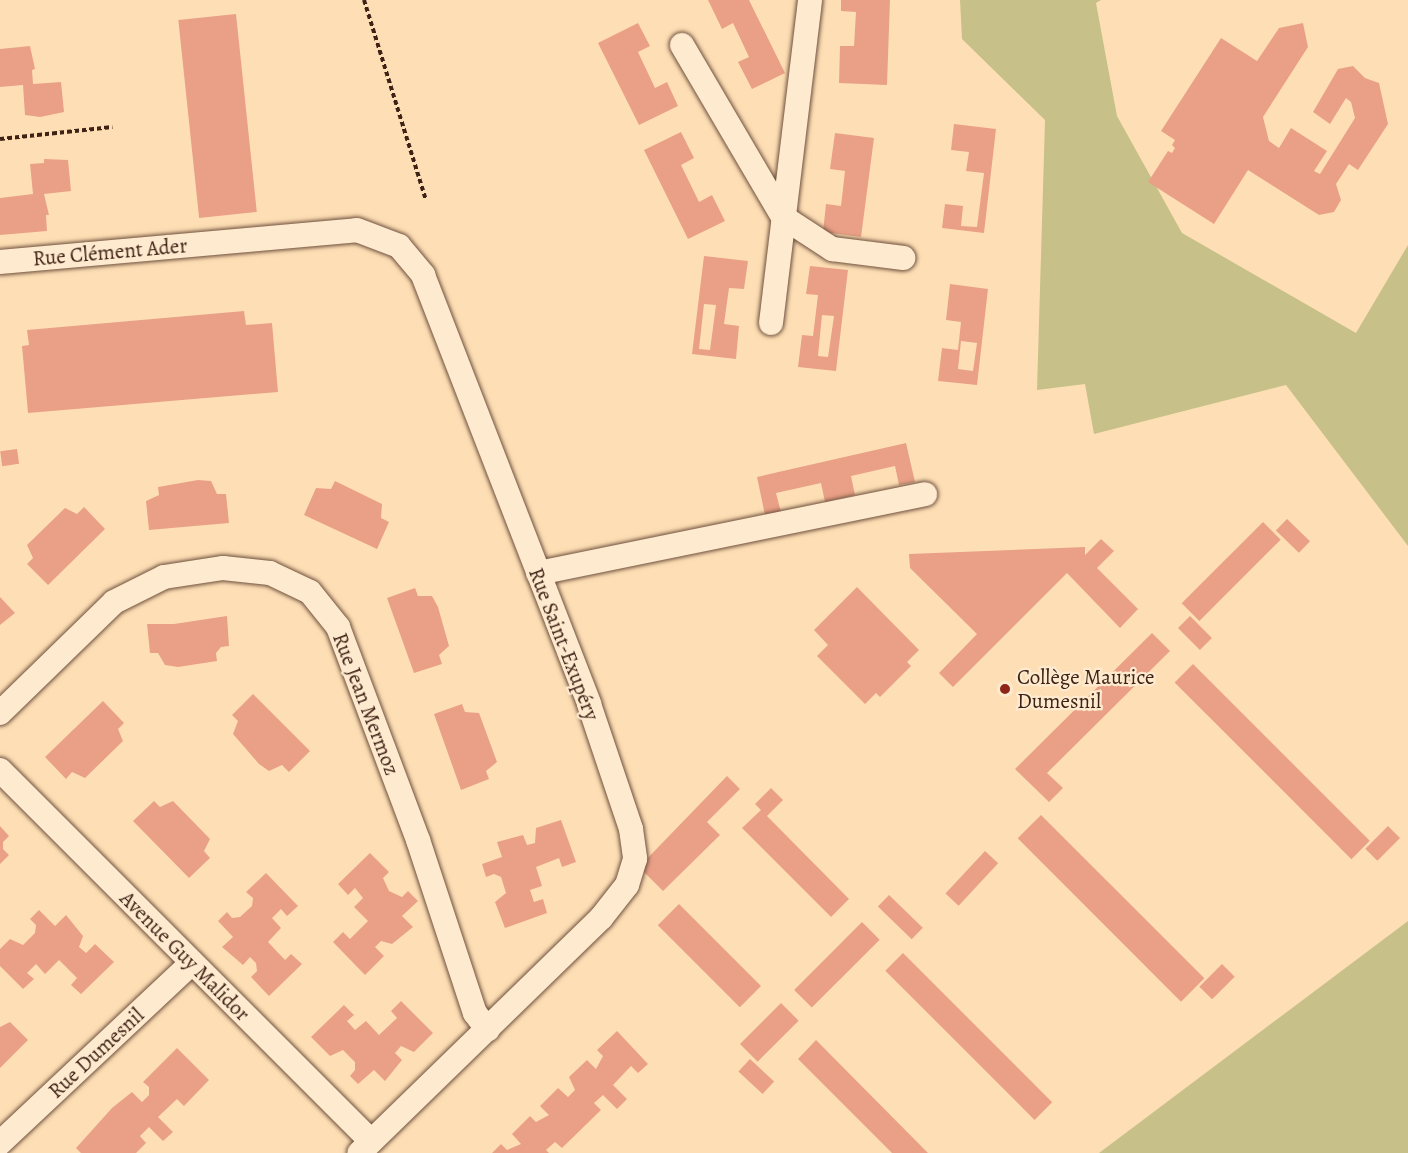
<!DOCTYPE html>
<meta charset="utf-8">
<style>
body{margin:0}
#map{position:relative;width:1408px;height:1153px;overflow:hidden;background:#fedfb5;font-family:Alegreya,serif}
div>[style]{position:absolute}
.green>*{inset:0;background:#c7c088}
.building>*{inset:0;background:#eaa086;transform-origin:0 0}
.path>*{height:4px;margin-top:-2px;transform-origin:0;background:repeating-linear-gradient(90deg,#3f2216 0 4.5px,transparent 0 7.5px)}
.roads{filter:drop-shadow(0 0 2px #6f513e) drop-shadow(0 0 2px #6f513e)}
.street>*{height:24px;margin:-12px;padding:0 12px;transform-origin:12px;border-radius:12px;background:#feeacf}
.dots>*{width:16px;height:16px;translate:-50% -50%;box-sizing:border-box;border:3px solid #feeacf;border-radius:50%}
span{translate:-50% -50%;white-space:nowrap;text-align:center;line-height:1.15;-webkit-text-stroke:4.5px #feeacf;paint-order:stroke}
.street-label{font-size:21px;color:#3f2216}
.poi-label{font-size:21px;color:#3f2216}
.left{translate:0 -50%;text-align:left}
</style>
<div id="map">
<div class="green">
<div style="clip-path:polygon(960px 0,1101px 0,1096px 3px,1117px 116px,1182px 233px,1356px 333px,1408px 245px,1408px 546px,1286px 385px,1094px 434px,1085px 384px,1037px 390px,1045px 120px,962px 39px)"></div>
<div style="clip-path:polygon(1408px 921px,1408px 1153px,1099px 1153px)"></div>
</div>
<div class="building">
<div style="clip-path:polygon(708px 0,749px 0,785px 73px,752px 89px,738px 62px,749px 57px,733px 23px,722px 29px)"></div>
<div style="clip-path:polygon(841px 0,890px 0,887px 85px,839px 83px,840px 46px,854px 46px,856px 12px,841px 11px)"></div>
<div style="left:236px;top:14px;width:199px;height:58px;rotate:84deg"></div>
<div style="clip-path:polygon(638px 23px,650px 46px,638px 52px,655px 88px,667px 82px,678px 106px,639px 125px,598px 43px)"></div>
<div style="clip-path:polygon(1303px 23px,1308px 47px,1263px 117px,1269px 141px,1279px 148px,1291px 128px,1327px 151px,1314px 171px,1320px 174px,1355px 118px,1351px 102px,1346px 98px,1330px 124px,1313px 112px,1338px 69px,1353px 66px,1365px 78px,1379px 83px,1388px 124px,1358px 170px,1349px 164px,1336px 184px,1341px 200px,1334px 212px,1319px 215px,1248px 170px,1214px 224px,1148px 182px,1168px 151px,1172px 153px,1175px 148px,1172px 145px,1175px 140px,1161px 131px,1221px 38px,1257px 61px,1279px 28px)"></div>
<div style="clip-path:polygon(30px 46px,35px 69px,32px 70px,33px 84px,61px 82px,64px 112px,40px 117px,25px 115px,23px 85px,0 87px,0 49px)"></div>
<div style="clip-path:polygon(954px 124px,996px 129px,984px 233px,942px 228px,945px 204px,963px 206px,961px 226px,977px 227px,984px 173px,966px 171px,969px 152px,951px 150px)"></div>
<div style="clip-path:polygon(681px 132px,694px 158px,681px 165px,699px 202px,712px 195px,725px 221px,688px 239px,644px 150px)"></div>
<div style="clip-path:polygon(835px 133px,874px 138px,861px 237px,823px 232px,826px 204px,841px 206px,845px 171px,830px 169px)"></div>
<div style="clip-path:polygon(44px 159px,68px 160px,71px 191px,44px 194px,49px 215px,46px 215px,47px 231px,0 235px,0 198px,33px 194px,30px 164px,44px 163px)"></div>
<div style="clip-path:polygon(evenodd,704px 256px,748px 261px,744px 289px,729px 288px,724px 324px,739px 326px,736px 359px,692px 354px,704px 256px,704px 304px,716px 305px,710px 350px,699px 349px,704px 304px)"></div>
<div style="clip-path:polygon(evenodd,810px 266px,848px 270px,836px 371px,798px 367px,802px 335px,813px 336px,818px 295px,806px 294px,810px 266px,822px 315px,834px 316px,828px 357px,818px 356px,822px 315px)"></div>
<div style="clip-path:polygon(evenodd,950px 284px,988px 289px,977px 385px,938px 381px,942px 348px,958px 350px,961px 322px,946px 320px,950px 284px,961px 341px,977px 343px,973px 371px,958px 369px,961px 341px)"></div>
<div style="clip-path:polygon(244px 311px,246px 325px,272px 323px,278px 392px,28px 413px,22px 346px,29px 345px,27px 330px)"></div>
<div style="clip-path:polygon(906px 443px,915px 482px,899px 485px,895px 466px,851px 476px,855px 495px,825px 502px,821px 483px,776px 493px,781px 512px,765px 515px,757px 477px)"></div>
<div style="left:17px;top:449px;width:15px;height:17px;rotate:82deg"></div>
<div style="clip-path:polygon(198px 480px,211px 481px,217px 494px,226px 494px,229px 523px,149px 530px,146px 501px,159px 495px,158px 487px)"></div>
<div style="clip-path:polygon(335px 481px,382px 504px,381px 518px,389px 522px,377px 549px,304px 515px,316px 488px,331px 489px)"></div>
<div style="clip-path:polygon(84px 507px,105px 529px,48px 585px,27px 564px,33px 558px,27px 545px,65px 508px,77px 514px)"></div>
<div style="left:1287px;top:519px;width:32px;height:16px;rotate:44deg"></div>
<div style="left:1263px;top:522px;width:25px;height:115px;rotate:45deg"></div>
<div style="clip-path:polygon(1101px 539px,1114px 551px,1097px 568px,1138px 609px,1120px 628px,1067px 573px,953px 687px,939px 673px,977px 634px,910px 568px,909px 554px,1085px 547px,1085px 555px)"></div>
<div style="clip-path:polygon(857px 587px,919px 650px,907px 662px,911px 666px,880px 697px,876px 693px,865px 704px,817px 656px,828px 645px,814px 630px)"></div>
<div style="clip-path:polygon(415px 588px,418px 596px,432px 596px,438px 607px,449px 646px,439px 655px,442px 664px,414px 673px,387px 598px)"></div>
<div style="clip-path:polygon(0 597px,15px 613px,0 625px)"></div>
<div style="clip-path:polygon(227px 616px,229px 646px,221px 647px,216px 653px,217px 661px,178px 667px,165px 665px,158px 653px,150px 653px,147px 624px,174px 624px)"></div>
<div style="left:1190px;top:616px;width:31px;height:17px;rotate:45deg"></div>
<div style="clip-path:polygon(1152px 633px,1170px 651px,1047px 773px,1063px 788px,1049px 802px,1015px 769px)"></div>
<div style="left:1193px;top:664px;width:250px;height:26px;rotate:45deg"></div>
<div style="clip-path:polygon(253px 694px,310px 751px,289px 772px,282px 765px,269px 771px,259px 764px,233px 734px,238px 721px,232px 715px)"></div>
<div style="clip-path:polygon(103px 701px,124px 723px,118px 729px,123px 741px,85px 778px,72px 772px,66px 779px,45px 757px)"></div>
<div style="clip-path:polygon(462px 704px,465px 712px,479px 713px,497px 762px,486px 771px,489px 779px,461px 790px,434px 714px)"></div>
<div style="clip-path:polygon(727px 776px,740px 789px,707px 822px,720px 835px,663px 891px,639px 867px)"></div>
<div style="clip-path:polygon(771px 788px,783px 800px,767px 816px,849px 899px,831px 917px,742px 828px,761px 810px,755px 804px)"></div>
<div style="clip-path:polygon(154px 801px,160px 807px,173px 801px,210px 839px,204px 851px,210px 858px,189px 878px,133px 821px)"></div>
<div style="left:1041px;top:815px;width:231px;height:33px;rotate:45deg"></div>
<div style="clip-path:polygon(561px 820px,576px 862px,562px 867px,559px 858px,536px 867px,542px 886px,530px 890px,534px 902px,543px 899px,547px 913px,505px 928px,495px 902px,506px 893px,501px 877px,494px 874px,486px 877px,482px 864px,502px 857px,497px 842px,523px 835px,527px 845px,535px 843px,536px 828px)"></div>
<div style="clip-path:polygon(0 826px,9px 836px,3px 842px,3px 849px,9px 855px,0 864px)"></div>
<div style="left:1388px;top:826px;width:17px;height:32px;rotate:45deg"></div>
<div style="left:985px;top:851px;width:18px;height:58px;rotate:43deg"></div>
<div style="clip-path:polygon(370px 853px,389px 872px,383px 878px,389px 891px,402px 897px,408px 891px,418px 901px,402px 916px,413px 927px,392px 944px,381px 941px,375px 947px,384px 956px,365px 975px,333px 942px,343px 932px,350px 939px,368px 921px,354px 907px,363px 898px,355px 888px,348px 895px,338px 884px)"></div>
<div style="clip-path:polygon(266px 873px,298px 906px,287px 916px,281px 909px,272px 918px,281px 928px,268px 942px,285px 960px,291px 954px,302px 964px,269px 996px,251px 977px,257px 971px,256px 963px,250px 957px,243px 965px,222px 947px,233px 937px,218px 921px,227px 912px,232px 918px,240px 917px,252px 906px,253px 898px,246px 892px)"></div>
<div style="left:889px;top:895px;width:47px;height:16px;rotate:44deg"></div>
<div style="left:679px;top:904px;width:116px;height:30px;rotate:45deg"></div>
<div style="clip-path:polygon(39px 910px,55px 926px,66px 915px,83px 936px,79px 947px,86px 953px,95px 944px,114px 962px,81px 994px,71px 985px,77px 978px,59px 960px,45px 974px,36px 964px,27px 973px,34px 979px,23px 989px,0 966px,0 949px,10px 939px,23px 945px,35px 933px,36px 925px,30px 919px)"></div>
<div style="left:862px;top:922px;width:25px;height:96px;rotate:45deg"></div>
<div style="left:903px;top:953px;width:211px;height:25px;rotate:45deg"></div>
<div style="left:1222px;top:964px;width:18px;height:32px;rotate:45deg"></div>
<div style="clip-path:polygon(401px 1001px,433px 1033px,414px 1052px,401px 1046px,395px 1053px,402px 1060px,385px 1081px,374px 1070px,358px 1084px,350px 1076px,355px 1070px,355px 1062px,343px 1050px,330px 1056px,311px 1037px,344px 1005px,354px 1015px,347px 1021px,355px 1030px,366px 1021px,379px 1035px,397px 1018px,391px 1011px)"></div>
<div style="left:781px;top:1003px;width:25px;height:58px;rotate:45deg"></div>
<div style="clip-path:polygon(10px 1022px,28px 1040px,0 1068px,0 1027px)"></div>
<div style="clip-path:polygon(617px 1031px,648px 1064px,638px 1073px,631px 1066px,613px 1085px,627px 1099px,617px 1109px,603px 1095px,594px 1103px,601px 1110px,562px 1148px,555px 1142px,546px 1150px,549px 1153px,492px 1153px,501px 1144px,507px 1150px,521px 1144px,512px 1134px,530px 1116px,536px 1122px,549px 1115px,540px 1106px,558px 1088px,568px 1097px,575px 1090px,569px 1077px,587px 1060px,596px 1069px,603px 1056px,597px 1050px)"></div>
<div style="clip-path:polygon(816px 1040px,928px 1153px,892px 1153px,798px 1059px)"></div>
<div style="clip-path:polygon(177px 1048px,209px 1080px,184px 1106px,177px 1099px,158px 1117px,173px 1132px,163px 1141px,149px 1127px,140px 1136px,146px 1143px,136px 1153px,81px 1153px,76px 1148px,112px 1108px,132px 1092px,142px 1102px,149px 1095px,149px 1087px,143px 1082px)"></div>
<div style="left:750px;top:1059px;width:33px;height:17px;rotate:43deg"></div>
</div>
<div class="path">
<div style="left:364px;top:0;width:209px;rotate:72.8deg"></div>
<div style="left:0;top:139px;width:113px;rotate:-6.1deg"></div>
</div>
<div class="roads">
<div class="street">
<div style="left:682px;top:45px;width:199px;rotate:59.6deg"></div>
<div style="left:783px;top:217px;width:59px;rotate:33.1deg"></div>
<div style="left:832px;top:249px;width:72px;rotate:7.2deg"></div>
<div style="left:0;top:262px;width:358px;rotate:-5.1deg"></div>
<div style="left:357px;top:230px;width:45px;rotate:20.9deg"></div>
<div style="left:399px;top:246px;width:38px;rotate:50deg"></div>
<div style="left:423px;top:275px;width:460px;rotate:68.8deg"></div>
<div style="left:589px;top:704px;width:132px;rotate:71.4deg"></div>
<div style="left:631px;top:829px;width:30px;rotate:82deg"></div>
<div style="left:635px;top:859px;width:27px;rotate:107deg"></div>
<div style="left:627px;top:885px;width:42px;rotate:128.2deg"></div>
<div style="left:601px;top:918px;width:337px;rotate:135.8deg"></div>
<div style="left:771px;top:323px;width:325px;rotate:-83.1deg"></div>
<div style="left:538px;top:573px;width:395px;rotate:-11.5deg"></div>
<div style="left:0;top:713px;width:159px;rotate:-44.2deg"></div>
<div style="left:114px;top:602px;width:56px;rotate:-26.6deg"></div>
<div style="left:164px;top:577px;width:60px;rotate:-8.7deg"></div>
<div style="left:223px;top:568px;width:47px;rotate:6.1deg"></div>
<div style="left:270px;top:573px;width:44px;rotate:25.4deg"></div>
<div style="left:310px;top:592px;width:45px;rotate:51.3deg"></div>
<div style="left:338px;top:627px;width:228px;rotate:69.4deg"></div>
<div style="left:418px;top:840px;width:182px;rotate:71.8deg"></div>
<div style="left:475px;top:1013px;width:21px;rotate:53deg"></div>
<div style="left:0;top:770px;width:525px;rotate:45deg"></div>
<div style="left:0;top:1143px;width:263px;rotate:-43.2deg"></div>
</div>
</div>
<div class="dots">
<div style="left:1005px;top:689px;background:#8f2418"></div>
</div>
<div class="street-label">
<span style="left:110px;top:252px;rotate:-5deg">Rue Clément Ader</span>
<span style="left:564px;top:644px;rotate:69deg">Rue Saint-Exupéry</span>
<span style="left:366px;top:704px;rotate:69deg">Rue Jean Mermoz</span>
<span style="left:185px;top:956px;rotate:45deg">Avenue Guy Malidor</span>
<span style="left:96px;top:1053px;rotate:-43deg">Rue Dumesnil</span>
</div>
<div class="poi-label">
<span class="left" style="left:1017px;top:689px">Collège Maurice<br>Dumesnil</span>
</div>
</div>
